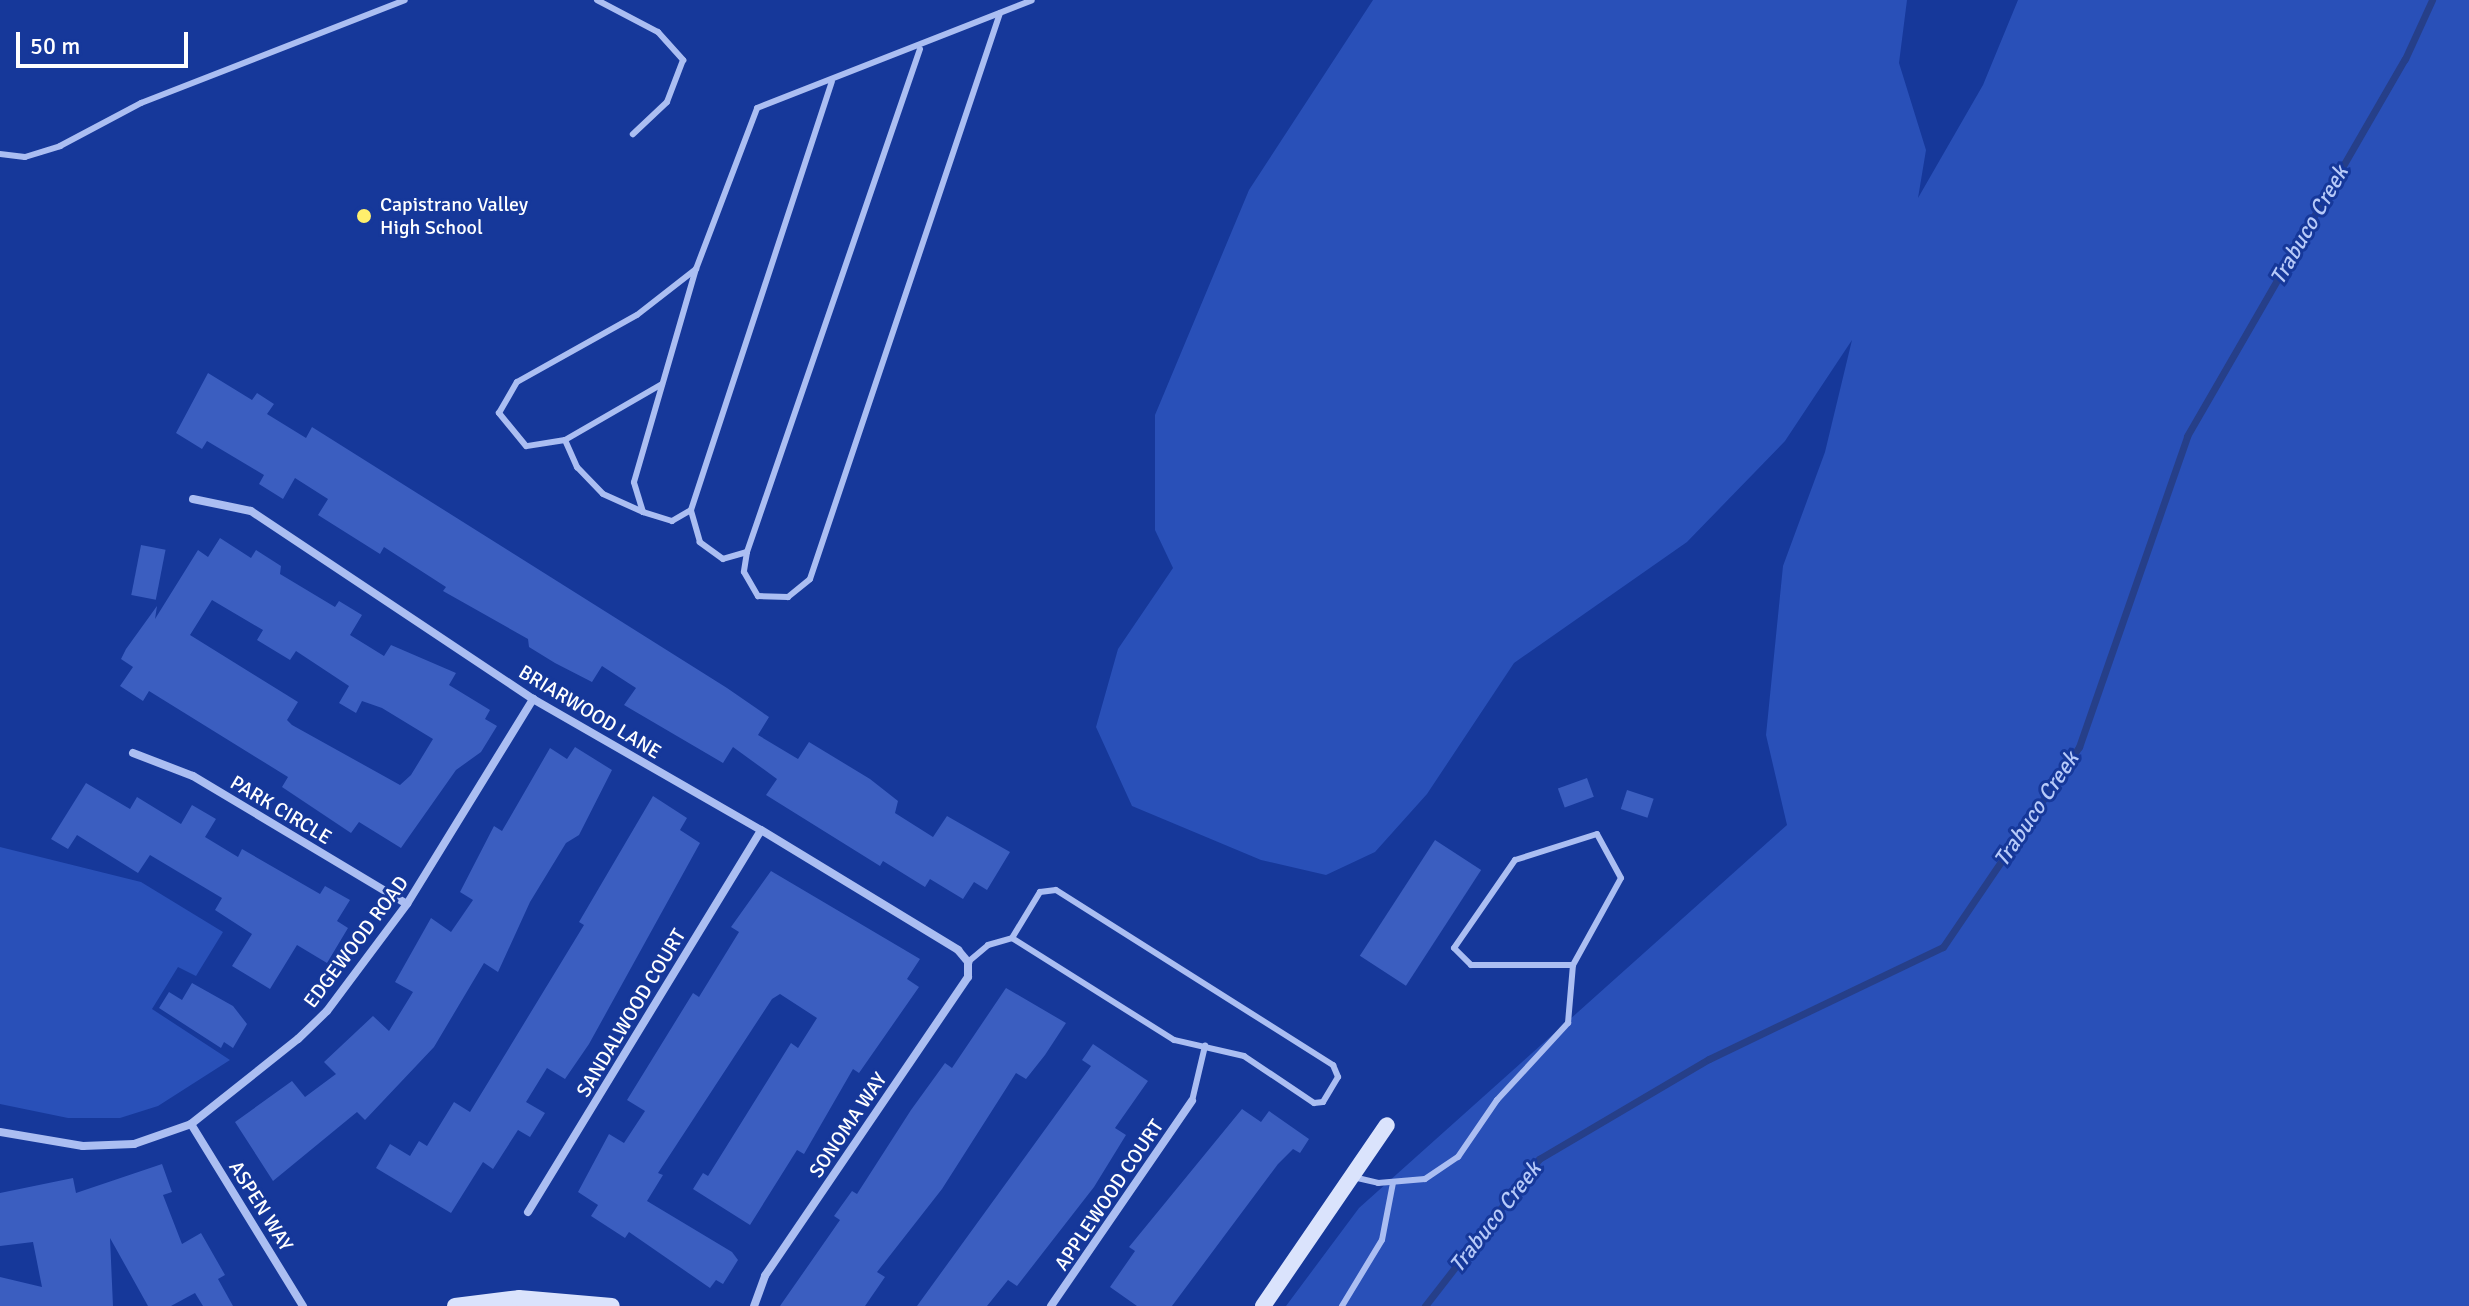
<!DOCTYPE html>
<style>
body{margin:0}
#map{position:relative;width:2469px;height:1306px;overflow:hidden;background:#16389a;font-family:Signika,sans-serif}
div>[style]{position:absolute}
.green>*{inset:0;background:#2950b8}
.stream>*{height:7px;margin:-3.5px;padding:0 3.5px;transform-origin:3.5px;border-radius:3.5px;background:#263f89}
.building>*{inset:0;background:#3b5ec0;transform-origin:0 0}
.lane>*{height:6px;margin:-3px;padding:0 3px;transform-origin:3px;border-radius:3px;background:#abbef2}
.street>*{height:8px;margin:-4px;padding:0 4px;transform-origin:4px;border-radius:4px;background:#abbef2}
.secondary>*{height:16px;margin:-8px;padding:0 8px;transform-origin:8px;border-radius:8px;background:#dae3fc}
.dots>*{width:22px;height:22px;translate:-50% -50%;box-sizing:border-box;border:4px solid #16389a;border-radius:50%}
span{translate:-50% -50%;white-space:nowrap;text-align:center;line-height:1.15;-webkit-text-stroke:6px #16389a;paint-order:stroke}
.poi-label{font-size:20px;color:#fff}
.left{translate:0 -50%;text-align:left}
.street-label{font-size:20px;color:#fff}
.water-label{font-size:22px;color:#b7caf9;font-style:italic}
.scale{position:absolute;left:16px;top:32px;width:172px;height:36px;box-sizing:border-box;border:4px solid #fff;border-top:0;padding-left:10px;font-size:24px;line-height:28px;white-space:nowrap;color:#fff;-webkit-text-stroke:6px #16389a;paint-order:stroke}
</style>
<div id="map">
<div class="green">
<div style="clip-path:polygon(1373px 0,1907px 0,1899px 63px,1926px 150px,1918px 198px,1983px 85px,2018px 0,2469px 0,2469px 1306px,1286px 1306px,1359px 1208px,1787px 825px,1766px 735px,1783px 566px,1825px 452px,1852px 340px,1785px 441px,1687px 542px,1514px 663px,1427px 794px,1375px 852px,1326px 875px,1261px 860px,1132px 806px,1096px 727px,1118px 649px,1173px 568px,1155px 530px,1155px 415px,1249px 190px)"></div>
<div style="clip-path:polygon(0 847px,141px 882px,223px 932px,196px 976px,178px 967px,152px 1009px,230px 1060px,158px 1106px,120px 1118px,68px 1118px,0 1104px)"></div>
</div>
<div class="stream">
<div style="left:1425px;top:1306px;width:186px;rotate:-52.2deg"></div>
<div style="left:1539px;top:1159px;width:197px;rotate:-30.5deg"></div>
<div style="left:1709px;top:1059px;width:259px;rotate:-25.6deg"></div>
<div style="left:1943px;top:947px;width:242px;rotate:-55.8deg"></div>
<div style="left:2079px;top:747px;width:329px;rotate:-70.8deg"></div>
<div style="left:2187px;top:436px;width:435px;rotate:-60deg"></div>
<div style="left:2405px;top:59px;width:65px;rotate:-65.4deg"></div>
</div>
<div class="building">
<div style="clip-path:polygon(208px 373px,252px 400px,257px 393px,274px 404px,267px 414px,306px 438px,312px 427px,727px 688px,769px 717px,758px 735px,798px 759px,809px 742px,870px 779px,898px 801px,895px 813px,933px 837px,947px 816px,1010px 852px,987px 890px,974px 882px,963px 899px,930px 879px,925px 887px,883px 861px,880px 866px,766px 795px,777px 779px,733px 747px,723px 763px,624px 705px,636px 688px,602px 666px,592px 682px,555px 663px,529px 647px,528px 639px,443px 591px,446px 587px,384px 547px,380px 554px,318px 515px,328px 499px,295px 478px,283px 499px,259px 484px,264px 475px,207px 441px,202px 449px,176px 433px)"></div>
<div style="clip-path:polygon(evenodd,220px 538px,251px 558px,256px 550px,281px 566px,280px 574px,335px 607px,339px 601px,362px 615px,350px 635px,384px 656px,391px 645px,456px 673px,449px 685px,490px 710px,485px 719px,497px 726px,481px 752px,456px 770px,401px 848px,359px 822px,351px 833px,282px 787px,288px 777px,149px 691px,143px 701px,120px 686px,133px 667px,121px 659px,126px 649px,157px 606px,155px 619px,198px 550px,208px 557px,220px 538px,212px 600px,263px 630px,257px 640px,290px 660px,296px 651px,349px 686px,339px 703px,356px 713px,362px 701px,382px 708px,433px 739px,411px 775px,400px 785px,292px 725px,287px 720px,298px 702px,190px 635px,212px 600px)"></div>
<div style="left:141px;top:545px;width:25px;height:51px;rotate:11deg"></div>
<div style="clip-path:polygon(575px 747px,612px 770px,579px 835px,566px 843px,530px 902px,498px 972px,484px 963px,434px 1047px,365px 1120px,357px 1112px,273px 1181px,235px 1122px,292px 1081px,305px 1097px,336px 1074px,324px 1062px,373px 1016px,389px 1031px,413px 992px,395px 982px,431px 918px,451px 932px,473px 900px,460px 892px,494px 826px,502px 831px,550px 748px,567px 759px)"></div>
<div style="left:1587px;top:778px;width:20px;height:31px;rotate:70deg"></div>
<div style="clip-path:polygon(86px 783px,130px 809px,137px 797px,181px 824px,192px 805px,216px 819px,205px 837px,238px 857px,242px 849px,320px 894px,325px 886px,350px 900px,337px 921px,348px 928px,327px 963px,297px 945px,270px 989px,232px 966px,252px 934px,215px 910px,222px 898px,150px 855px,138px 873px,77px 835px,68px 849px,51px 839px)"></div>
<div style="left:1627px;top:790px;width:28px;height:20px;rotate:18deg"></div>
<div style="clip-path:polygon(653px 796px,687px 818px,680px 830px,700px 843px,589px 1044px,565px 1079px,547px 1068px,526px 1102px,545px 1113px,530px 1137px,518px 1130px,493px 1169px,483px 1162px,451px 1213px,376px 1168px,390px 1144px,410px 1156px,419px 1141px,427px 1146px,454px 1102px,470px 1112px,584px 925px,579px 922px)"></div>
<div style="left:1435px;top:840px;width:55px;height:138px;rotate:33deg"></div>
<div style="clip-path:polygon(771px 871px,920px 959px,907px 979px,919px 987px,859px 1073px,853px 1069px,804px 1154px,797px 1150px,750px 1225px,693px 1189px,703px 1173px,708px 1176px,791px 1043px,798px 1048px,817px 1018px,780px 994px,772px 999px,658px 1173px,663px 1175px,647px 1201px,732px 1252px,738px 1260px,723px 1284px,716px 1280px,710px 1288px,629px 1232px,625px 1238px,591px 1216px,598px 1205px,578px 1192px,609px 1134px,624px 1143px,645px 1111px,627px 1100px,693px 993px,699px 997px,739px 932px,731px 927px)"></div>
<div style="clip-path:polygon(192px 983px,233px 1006px,247px 1024px,233px 1048px,224px 1042px,221px 1048px,159px 1008px,169px 992px,182px 1000px)"></div>
<div style="clip-path:polygon(1006px 988px,1066px 1023px,1045px 1055px,1026px 1079px,1016px 1073px,942px 1189px,877px 1272px,885px 1277px,865px 1306px,780px 1306px,840px 1220px,834px 1216px,852px 1191px,857px 1194px,911px 1110px,945px 1063px,952px 1068px)"></div>
<div style="clip-path:polygon(1093px 1044px,1148px 1081px,1115px 1128px,1126px 1135px,1094px 1187px,1017px 1286px,1008px 1280px,987px 1306px,917px 1306px,1091px 1066px,1082px 1060px)"></div>
<div style="clip-path:polygon(1242px 1109px,1261px 1122px,1269px 1111px,1309px 1139px,1300px 1153px,1293px 1149px,1278px 1164px,1172px 1306px,1137px 1306px,1110px 1287px,1135px 1251px,1129px 1247px)"></div>
<div style="clip-path:polygon(162px 1164px,172px 1192px,163px 1195px,182px 1244px,201px 1233px,225px 1275px,218px 1279px,233px 1306px,203px 1306px,195px 1293px,171px 1306px,148px 1306px,110px 1238px,113px 1306px,0 1306px,0 1277px,42px 1287px,33px 1242px,0 1246px,0 1193px,73px 1178px,76px 1193px)"></div>
</div>
<div class="lane">
<div style="left:597px;top:0;width:69px;rotate:27.7deg"></div>
<div style="left:658px;top:32px;width:38px;rotate:48deg"></div>
<div style="left:683px;top:60px;width:45px;rotate:110.9deg"></div>
<div style="left:667px;top:102px;width:47px;rotate:136.7deg"></div>
<div style="left:920px;top:49px;width:532px;rotate:108.98deg"></div>
<div style="left:747px;top:552px;width:20px;rotate:99deg"></div>
<div style="left:744px;top:572px;width:28px;rotate:60deg"></div>
<div style="left:758px;top:596px;width:30px;rotate:2deg"></div>
<div style="left:788px;top:597px;width:28px;rotate:-39deg"></div>
<div style="left:810px;top:579px;width:597px;rotate:-71.44deg"></div>
<div style="left:0;top:154px;width:25px;rotate:7deg"></div>
<div style="left:25px;top:157px;width:37px;rotate:-17deg"></div>
<div style="left:60px;top:146px;width:92px;rotate:-28deg"></div>
<div style="left:141px;top:103px;width:283px;rotate:-21.3deg"></div>
<div style="left:662px;top:384px;width:112px;rotate:150deg"></div>
<div style="left:565px;top:440px;width:39px;rotate:171deg"></div>
<div style="left:526px;top:446px;width:43px;rotate:-129.3deg"></div>
<div style="left:499px;top:413px;width:36px;rotate:-60deg"></div>
<div style="left:517px;top:382px;width:137px;rotate:-29.2deg"></div>
<div style="left:637px;top:315px;width:75px;rotate:-37.9deg"></div>
<div style="left:565px;top:440px;width:30px;rotate:66deg"></div>
<div style="left:577px;top:467px;width:37px;rotate:46deg"></div>
<div style="left:603px;top:494px;width:44px;rotate:24.2deg"></div>
<div style="left:691px;top:510px;width:22px;rotate:150deg"></div>
<div style="left:672px;top:521px;width:30px;rotate:-163deg"></div>
<div style="left:643px;top:512px;width:31px;rotate:-107deg"></div>
<div style="left:634px;top:482px;width:222px;rotate:-73.8deg"></div>
<div style="left:696px;top:269px;width:172px;rotate:-69.2deg"></div>
<div style="left:757px;top:108px;width:295px;rotate:-21.4deg"></div>
<div style="left:747px;top:552px;width:25px;rotate:164deg"></div>
<div style="left:723px;top:559px;width:29px;rotate:-144deg"></div>
<div style="left:700px;top:542px;width:33px;rotate:-106deg"></div>
<div style="left:691px;top:510px;width:451px;rotate:-71.8deg"></div>
<div style="left:968px;top:962px;width:26px;rotate:-40deg"></div>
<div style="left:988px;top:945px;width:25px;rotate:-16deg"></div>
<div style="left:1012px;top:938px;width:54px;rotate:-58.7deg"></div>
<div style="left:1040px;top:892px;width:16px;rotate:-7deg"></div>
<div style="left:1056px;top:890px;width:328px;rotate:32.3deg"></div>
<div style="left:1333px;top:1065px;width:13px;rotate:67deg"></div>
<div style="left:1338px;top:1077px;width:29px;rotate:121deg"></div>
<div style="left:1323px;top:1102px;width:9px;rotate:174deg"></div>
<div style="left:1314px;top:1103px;width:84px;rotate:-146.1deg"></div>
<div style="left:1244px;top:1056px;width:72px;rotate:-167.1deg"></div>
<div style="left:1174px;top:1040px;width:191px;rotate:-147.8deg"></div>
<div style="left:1192px;top:1101px;width:57px;rotate:-76.7deg"></div>
<div style="left:1353px;top:1177px;width:26px;rotate:13deg"></div>
<div style="left:1378px;top:1183px;width:47px;rotate:-4.9deg"></div>
<div style="left:1425px;top:1179px;width:40px;rotate:-34deg"></div>
<div style="left:1458px;top:1157px;width:69px;rotate:-55.6deg"></div>
<div style="left:1497px;top:1100px;width:105px;rotate:-47.3deg"></div>
<div style="left:1568px;top:1023px;width:58px;rotate:-85.1deg"></div>
<div style="left:1573px;top:965px;width:99px;rotate:-61.1deg"></div>
<div style="left:1621px;top:878px;width:50px;rotate:-118.6deg"></div>
<div style="left:1597px;top:834px;width:86px;rotate:162.4deg"></div>
<div style="left:1515px;top:860px;width:107px;rotate:124.7deg"></div>
<div style="left:1454px;top:948px;width:24px;rotate:45deg"></div>
<div style="left:1471px;top:965px;width:102px"></div>
<div style="left:1342px;top:1306px;width:77px;rotate:-58.8deg"></div>
<div style="left:1382px;top:1240px;width:58px;rotate:-79.1deg"></div>
</div>
<div class="street">
<div style="left:193px;top:499px;width:59px;rotate:11.7deg"></div>
<div style="left:251px;top:511px;width:339px;rotate:33.7deg"></div>
<div style="left:533px;top:699px;width:263px;rotate:29.9deg"></div>
<div style="left:761px;top:830px;width:231px;rotate:31.3deg"></div>
<div style="left:958px;top:950px;width:16px;rotate:50deg"></div>
<div style="left:968px;top:962px;width:15px;rotate:90deg"></div>
<div style="left:968px;top:977px;width:361px;rotate:124.2deg"></div>
<div style="left:765px;top:1276px;width:32px;rotate:110deg"></div>
<div style="left:133px;top:753px;width:64px;rotate:21deg"></div>
<div style="left:193px;top:776px;width:249px;rotate:30.9deg"></div>
<div style="left:191px;top:1124px;width:214px;rotate:58.4deg"></div>
<div style="left:0;top:1132px;width:84px;rotate:9.6deg"></div>
<div style="left:83px;top:1146px;width:51px;rotate:-2.2deg"></div>
<div style="left:134px;top:1144px;width:60px;rotate:-19.3deg"></div>
<div style="left:191px;top:1124px;width:137px;rotate:-38.5deg"></div>
<div style="left:298px;top:1039px;width:40px;rotate:-44deg"></div>
<div style="left:327px;top:1011px;width:134px;rotate:-53.2deg"></div>
<div style="left:407px;top:904px;width:241px;rotate:-58.4deg"></div>
<div style="left:528px;top:1212px;width:447px;rotate:-58.6deg"></div>
<div style="left:1051px;top:1306px;width:249px;rotate:-55.5deg"></div>
</div>
<div class="secondary">
<div style="left:455px;top:1306px;width:64px;rotate:-7.1deg"></div>
<div style="left:519px;top:1298px;width:93px;rotate:4.9deg"></div>
<div style="left:1263px;top:1306px;width:219px;rotate:-55.6deg"></div>
</div>
<div class="dots">
<div style="left:364px;top:216px;background:#ffef6c"></div>
</div>
<div class="poi-label">
<span class="left" style="left:380px;top:216px">Capistrano Valley<br>High School</span>
</div>
<div class="street-label">
<span style="left:590px;top:712px;rotate:31deg">BRIARWOOD LANE</span>
<span style="left:281px;top:810px;rotate:31deg">PARK CIRCLE</span>
<span style="left:356px;top:942px;rotate:-53deg">EDGEWOOD ROAD</span>
<span style="left:631px;top:1013px;rotate:-59deg">SANDALWOOD COURT</span>
<span style="left:848px;top:1125px;rotate:-56deg">SONOMA WAY</span>
<span style="left:1109px;top:1195px;rotate:-56deg">APPLEWOOD COURT</span>
<span style="left:261px;top:1206px;rotate:58deg">ASPEN WAY</span>
</div>
<div class="water-label">
<span style="left:2309px;top:225px;rotate:-60deg">Trabuco Creek</span>
<span style="left:2036px;top:809px;rotate:-56deg">Trabuco Creek</span>
<span style="left:1495px;top:1217px;rotate:-52deg">Trabuco Creek</span>
</div>
<div class="scale">50 m</div>
</div>
